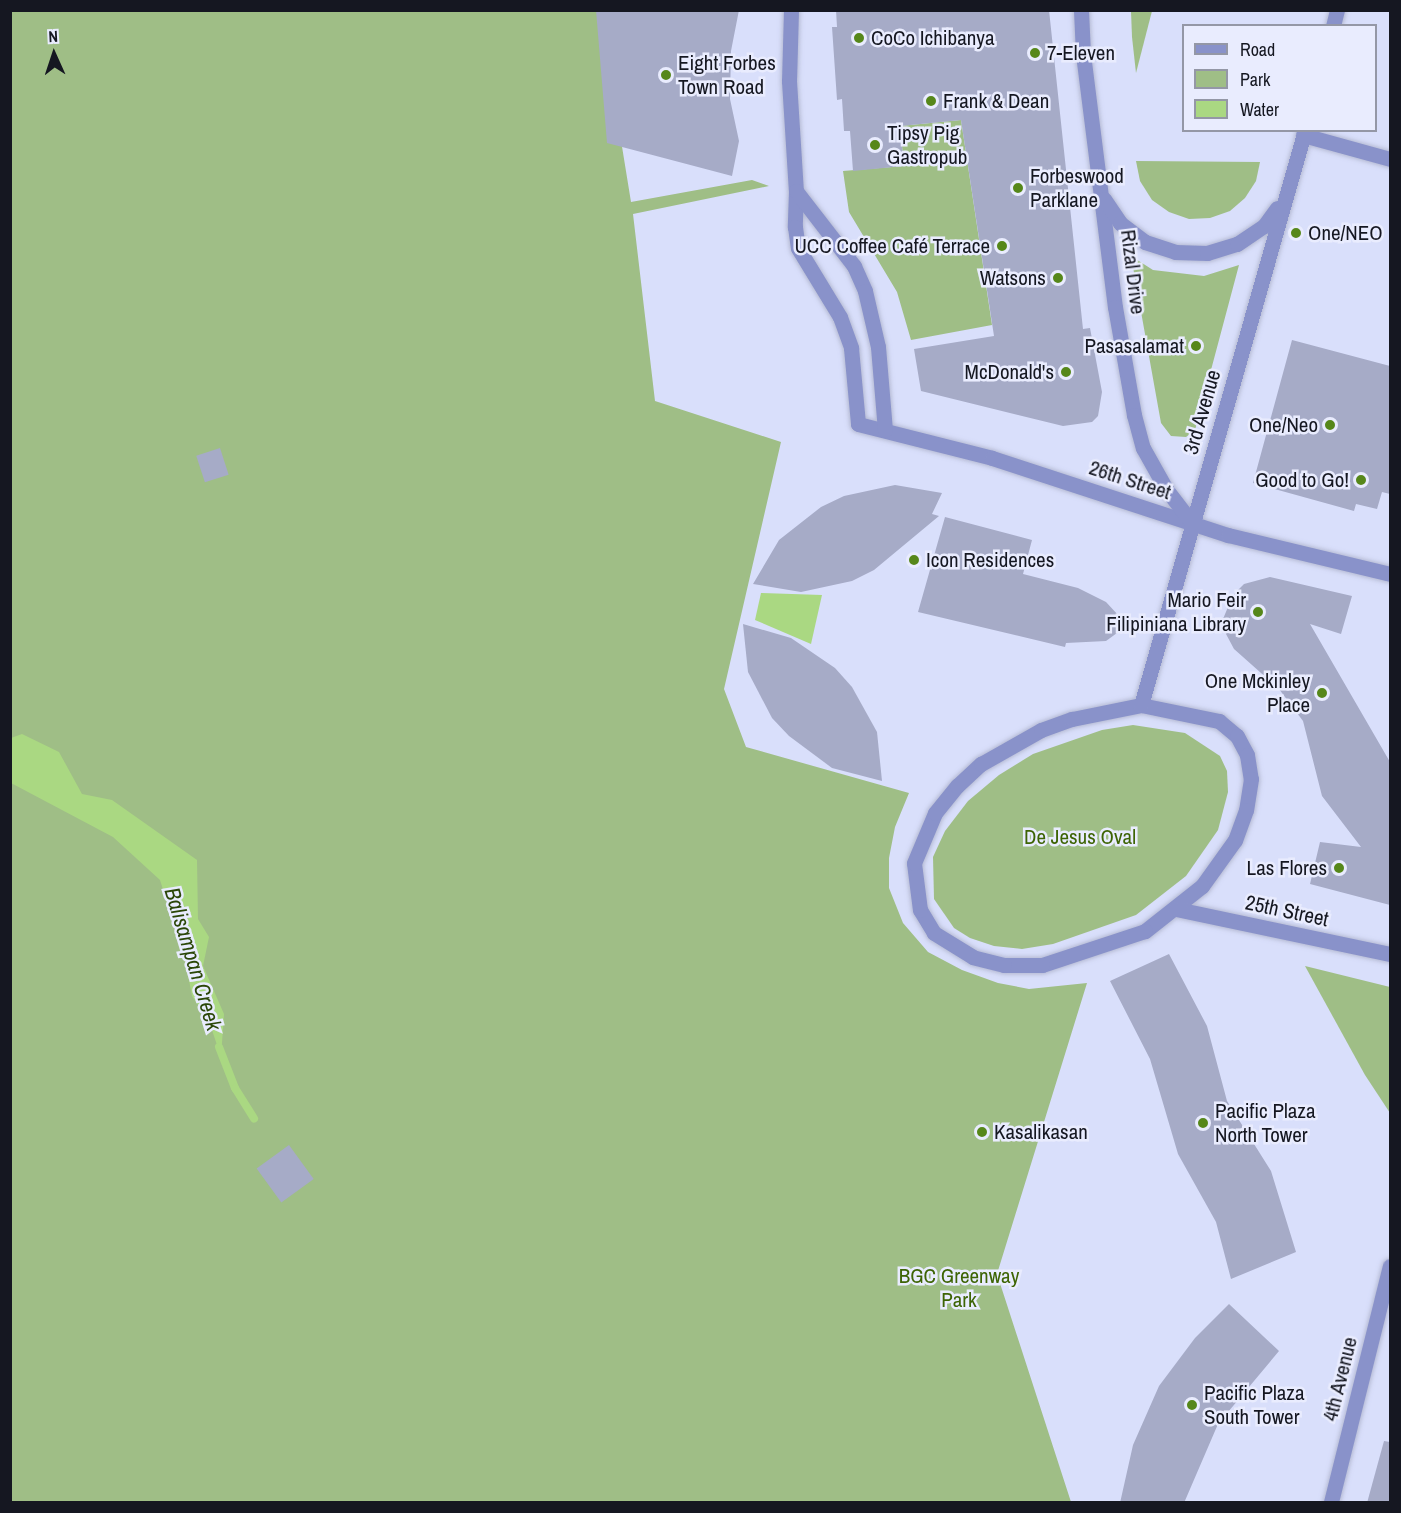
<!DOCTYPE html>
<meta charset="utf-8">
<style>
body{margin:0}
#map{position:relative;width:1401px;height:1513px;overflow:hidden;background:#d9dffb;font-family:"Archivo Narrow",sans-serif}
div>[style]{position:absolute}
.green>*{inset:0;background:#9fbe86}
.water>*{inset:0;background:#aad882}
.stream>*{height:8px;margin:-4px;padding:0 4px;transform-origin:4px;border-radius:4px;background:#aad882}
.building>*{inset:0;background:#a6abc7;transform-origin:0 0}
.roads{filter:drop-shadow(0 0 2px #b6bbd4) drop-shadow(0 0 2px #b6bbd4)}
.minor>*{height:15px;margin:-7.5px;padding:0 7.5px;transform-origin:7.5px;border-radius:7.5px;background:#8992ca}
.dots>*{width:16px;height:16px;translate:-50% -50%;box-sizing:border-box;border:3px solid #e9ecfe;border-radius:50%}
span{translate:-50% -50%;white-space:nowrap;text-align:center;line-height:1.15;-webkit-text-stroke:5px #e9ecfe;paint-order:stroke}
.poi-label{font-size:21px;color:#151721}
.left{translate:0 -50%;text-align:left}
.right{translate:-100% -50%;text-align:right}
.street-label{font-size:21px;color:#151721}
.park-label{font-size:21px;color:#3d6404}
.water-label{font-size:22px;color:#2b4708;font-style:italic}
.frame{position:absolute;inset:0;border:12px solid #151721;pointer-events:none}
.legend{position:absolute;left:1182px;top:24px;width:195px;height:108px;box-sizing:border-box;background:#e9ecfe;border:2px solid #9497a6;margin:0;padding:8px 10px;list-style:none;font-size:18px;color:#151721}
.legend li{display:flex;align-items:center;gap:12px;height:30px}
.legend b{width:30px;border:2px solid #9497a6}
.north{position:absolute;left:24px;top:24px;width:60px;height:60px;-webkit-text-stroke:4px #e9ecfe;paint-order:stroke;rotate:357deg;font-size:16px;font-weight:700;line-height:24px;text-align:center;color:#151721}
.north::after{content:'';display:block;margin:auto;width:21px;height:27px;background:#151721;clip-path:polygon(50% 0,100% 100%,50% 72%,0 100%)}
</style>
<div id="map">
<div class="green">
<div style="clip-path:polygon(11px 11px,600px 11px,631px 202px,752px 180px,769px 186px,633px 214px,655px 401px,781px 442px,724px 689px,746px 747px,909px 793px,895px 827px,889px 858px,889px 888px,903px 923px,928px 952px,962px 970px,998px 983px,1029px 989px,1087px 983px,997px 1274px,1071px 1502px,11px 1502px)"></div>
<div style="clip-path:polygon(1131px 11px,1152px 11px,1136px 73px,1132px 37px)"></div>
<div style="clip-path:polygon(961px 120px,992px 325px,911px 340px,897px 292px,849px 212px,843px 171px,904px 166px,900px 126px)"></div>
<div style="clip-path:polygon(1136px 161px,1260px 162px,1256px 181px,1245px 198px,1230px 211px,1210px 218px,1189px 219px,1169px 212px,1152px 200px,1140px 181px)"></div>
<div style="clip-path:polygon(1131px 256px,1153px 270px,1204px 276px,1239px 265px,1195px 430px,1186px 437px,1171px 436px,1161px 423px)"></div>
<div style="clip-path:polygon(1133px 725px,1185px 733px,1220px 756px,1227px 771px,1228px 792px,1218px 830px,1186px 876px,1136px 915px,1053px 944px,1022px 949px,994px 946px,970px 938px,954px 928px,934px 899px,933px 857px,945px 831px,968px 801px,999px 775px,1033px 754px,1102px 730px)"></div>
<div style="clip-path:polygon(1305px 966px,1390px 987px,1390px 1113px,1365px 1075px)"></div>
</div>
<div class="water">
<div style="clip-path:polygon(761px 593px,822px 595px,811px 644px,755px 620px)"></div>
<div style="clip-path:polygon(22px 734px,59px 752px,82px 794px,112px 800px,197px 860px,198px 919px,209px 937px,203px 966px,224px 1014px,221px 1057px,209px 1021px,192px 996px,185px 959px,160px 880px,113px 837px,11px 783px,11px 738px)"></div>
</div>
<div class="stream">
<div style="left:219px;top:1047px;width:44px;rotate:68.7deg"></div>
<div style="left:235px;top:1088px;width:36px;rotate:58deg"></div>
</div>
<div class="building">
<div style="clip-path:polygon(596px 10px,739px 10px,731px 51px,730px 99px,739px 141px,732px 176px,607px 143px)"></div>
<div style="clip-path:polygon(836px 10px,1049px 10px,1083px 329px,1090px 328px,1102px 392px,1098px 416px,1092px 422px,1063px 426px,921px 391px,914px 349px,994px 336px,961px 120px,900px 126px,904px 166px,853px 171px,850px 131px,844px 131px,842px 99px,837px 100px,832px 27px,837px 27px)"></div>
<div style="clip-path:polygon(1292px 340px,1390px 366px,1390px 494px,1382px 492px,1377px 509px,1356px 504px,1354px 511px,1253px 483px)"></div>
<div style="left:220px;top:448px;width:28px;height:25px;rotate:72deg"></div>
<div style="clip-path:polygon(895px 485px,942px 493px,932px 514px,939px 516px,874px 570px,852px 581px,801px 592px,753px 584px,779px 540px,821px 507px,844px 496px)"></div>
<div style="clip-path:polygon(945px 517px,1032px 540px,1023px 574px,1078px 588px,1106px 602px,1119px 616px,1117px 633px,1106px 641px,1066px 643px,1065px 647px,918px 612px)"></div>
<div style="clip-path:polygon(1270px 577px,1352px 596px,1341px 634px,1310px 624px,1390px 762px,1390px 905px,1310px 884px,1320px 842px,1361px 847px,1322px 796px,1303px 721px,1279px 689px,1234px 649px,1226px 634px,1223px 619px,1233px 595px,1244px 584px)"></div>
<div style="clip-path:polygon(743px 624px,791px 638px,835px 668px,852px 687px,877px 732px,882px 781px,832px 768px,789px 736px,772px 718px,748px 672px)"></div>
<div style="clip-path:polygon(1169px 954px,1207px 1026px,1227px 1101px,1271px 1171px,1296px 1252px,1231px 1279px,1216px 1222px,1178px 1154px,1150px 1059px,1110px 981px)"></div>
<div style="left:289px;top:1145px;width:42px;height:40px;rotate:54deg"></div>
<div style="clip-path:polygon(1229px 1304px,1279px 1351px,1218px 1424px,1184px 1503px,1120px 1503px,1133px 1445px,1159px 1386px,1195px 1338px)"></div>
<div style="clip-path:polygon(1384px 1441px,1390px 1442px,1390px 1503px,1367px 1503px)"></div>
</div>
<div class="roads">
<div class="minor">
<div style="left:791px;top:10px;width:71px;rotate:91.6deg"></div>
<div style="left:789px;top:81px;width:110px;rotate:86.4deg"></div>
<div style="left:796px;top:191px;width:36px;rotate:92deg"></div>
<div style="left:795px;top:227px;width:21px;rotate:82deg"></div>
<div style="left:798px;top:248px;width:81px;rotate:58.7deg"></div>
<div style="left:840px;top:317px;width:33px;rotate:70deg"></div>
<div style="left:851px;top:348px;width:76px;rotate:84.7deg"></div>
<div style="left:858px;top:424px;width:138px;rotate:14.2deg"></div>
<div style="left:992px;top:458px;width:248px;rotate:18.1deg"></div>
<div style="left:1228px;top:535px;width:167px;rotate:13.5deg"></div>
<div style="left:1081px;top:10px;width:44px;rotate:87.4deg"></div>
<div style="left:1083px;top:54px;width:255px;rotate:82.8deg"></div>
<div style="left:1115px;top:307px;width:110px;rotate:80deg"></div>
<div style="left:1134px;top:415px;width:34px;rotate:75deg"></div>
<div style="left:1143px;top:448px;width:47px;rotate:60.7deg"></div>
<div style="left:1166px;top:489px;width:43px;rotate:52.6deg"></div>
<div style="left:1333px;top:26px;width:16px;rotate:-76deg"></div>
<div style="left:1303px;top:135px;width:90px;rotate:15.4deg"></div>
<div style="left:796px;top:191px;width:95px;rotate:52.3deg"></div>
<div style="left:854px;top:266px;width:27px;rotate:66deg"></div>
<div style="left:865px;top:291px;width:57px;rotate:76.9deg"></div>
<div style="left:878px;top:347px;width:83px;rotate:85.2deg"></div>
<div style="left:1104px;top:199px;width:29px;rotate:56deg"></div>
<div style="left:1120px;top:223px;width:31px;rotate:37deg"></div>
<div style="left:1145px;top:242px;width:32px;rotate:18deg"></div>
<div style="left:1175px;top:252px;width:32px;rotate:2deg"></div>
<div style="left:1207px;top:253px;width:31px;rotate:-17deg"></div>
<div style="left:1237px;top:244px;width:32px;rotate:-34deg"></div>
<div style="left:1264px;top:226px;width:22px;rotate:-54deg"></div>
<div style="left:1141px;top:705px;width:80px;rotate:11.6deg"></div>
<div style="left:1219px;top:721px;width:23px;rotate:40deg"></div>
<div style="left:1237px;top:736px;width:21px;rotate:62deg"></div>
<div style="left:1247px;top:755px;width:24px;rotate:81deg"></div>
<div style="left:1251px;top:779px;width:31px;rotate:99deg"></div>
<div style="left:1246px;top:810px;width:32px;rotate:110deg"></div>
<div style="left:1235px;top:840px;width:57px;rotate:125.7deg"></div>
<div style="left:1202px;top:886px;width:73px;rotate:141.7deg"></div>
<div style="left:1145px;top:931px;width:108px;rotate:161.7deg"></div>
<div style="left:1042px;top:965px;width:38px;rotate:180deg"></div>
<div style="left:1004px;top:965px;width:32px;rotate:-166deg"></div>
<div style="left:973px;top:957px;width:46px;rotate:-148.4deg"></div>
<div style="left:934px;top:933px;width:27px;rotate:-121deg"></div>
<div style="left:920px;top:910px;width:47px;rotate:-97.3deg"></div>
<div style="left:914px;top:863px;width:54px;rotate:-67.2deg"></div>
<div style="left:935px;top:813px;width:35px;rotate:-51deg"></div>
<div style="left:957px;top:786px;width:33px;rotate:-43deg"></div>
<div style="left:981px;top:764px;width:69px;rotate:-29.5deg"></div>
<div style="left:1041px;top:730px;width:33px;rotate:-20deg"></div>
<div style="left:1072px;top:719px;width:70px;rotate:-11.5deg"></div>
<div style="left:1141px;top:705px;width:598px;rotate:-74.08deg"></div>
<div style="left:1176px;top:909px;width:219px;rotate:11.9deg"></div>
<div style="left:1331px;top:1502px;width:243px;rotate:-76deg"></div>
</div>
</div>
<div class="dots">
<div style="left:859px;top:38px;background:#56871a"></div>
<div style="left:1035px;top:53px;background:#56871a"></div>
<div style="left:666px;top:75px;background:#56871a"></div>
<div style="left:931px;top:101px;background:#56871a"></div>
<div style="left:875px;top:145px;background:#56871a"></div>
<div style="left:1018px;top:188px;background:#56871a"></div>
<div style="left:1296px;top:233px;background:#56871a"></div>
<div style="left:1002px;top:246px;background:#56871a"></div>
<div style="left:1058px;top:278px;background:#56871a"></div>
<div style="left:1196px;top:346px;background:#56871a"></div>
<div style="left:1066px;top:372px;background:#56871a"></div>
<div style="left:1330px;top:425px;background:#56871a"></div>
<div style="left:1361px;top:480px;background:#56871a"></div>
<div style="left:914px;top:560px;background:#56871a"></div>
<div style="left:1258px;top:612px;background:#56871a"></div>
<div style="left:1322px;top:693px;background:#56871a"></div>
<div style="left:1339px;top:868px;background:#56871a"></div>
<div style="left:1203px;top:1123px;background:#56871a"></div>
<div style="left:982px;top:1132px;background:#56871a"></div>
<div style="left:1192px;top:1405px;background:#56871a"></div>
</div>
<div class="poi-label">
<span class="left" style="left:871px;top:38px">CoCo Ichibanya</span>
<span class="left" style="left:1047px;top:53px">7-Eleven</span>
<span class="left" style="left:678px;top:75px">Eight Forbes<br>Town Road</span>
<span class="left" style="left:943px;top:101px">Frank &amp; Dean</span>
<span class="left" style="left:887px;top:145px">Tipsy Pig<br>Gastropub</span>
<span class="left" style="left:1030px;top:188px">Forbeswood<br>Parklane</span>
<span class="left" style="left:1308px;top:233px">One/NEO</span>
<span class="right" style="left:990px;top:246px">UCC Coffee Café Terrace</span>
<span class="right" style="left:1046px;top:278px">Watsons</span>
<span class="right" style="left:1184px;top:346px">Pasasalamat</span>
<span class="right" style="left:1054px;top:372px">McDonald's</span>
<span class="right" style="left:1318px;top:425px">One/Neo</span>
<span class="right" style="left:1349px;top:480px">Good to Go!</span>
<span class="left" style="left:926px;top:560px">Icon Residences</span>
<span class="right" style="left:1246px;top:612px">Mario Feir<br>Filipiniana Library</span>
<span class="right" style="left:1310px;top:693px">One Mckinley<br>Place</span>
<span class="right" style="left:1327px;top:868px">Las Flores</span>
<span class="left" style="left:1215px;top:1123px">Pacific Plaza<br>North Tower</span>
<span class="left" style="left:994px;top:1132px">Kasalikasan</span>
<span class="left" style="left:1204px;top:1405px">Pacific Plaza<br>South Tower</span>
</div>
<div class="street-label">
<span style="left:1133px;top:272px;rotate:83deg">Rizal Drive</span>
<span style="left:1202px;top:412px;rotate:-74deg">3rd Avenue</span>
<span style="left:1130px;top:480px;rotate:18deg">26th Street</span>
<span style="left:1287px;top:911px;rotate:12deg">25th Street</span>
<span style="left:1340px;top:1379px;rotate:-76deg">4th Avenue</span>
</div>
<div class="park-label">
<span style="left:1080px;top:837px">De Jesus Oval</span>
<span style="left:959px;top:1288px">BGC Greenway<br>Park</span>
</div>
<div class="water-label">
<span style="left:193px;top:959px;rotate:73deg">Balisampan Creek</span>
</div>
<div class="frame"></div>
<ul class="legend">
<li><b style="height:8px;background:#8992ca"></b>Road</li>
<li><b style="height:16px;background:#9fbe86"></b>Park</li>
<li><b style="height:16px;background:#aad882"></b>Water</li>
</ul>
<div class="north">N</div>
</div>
